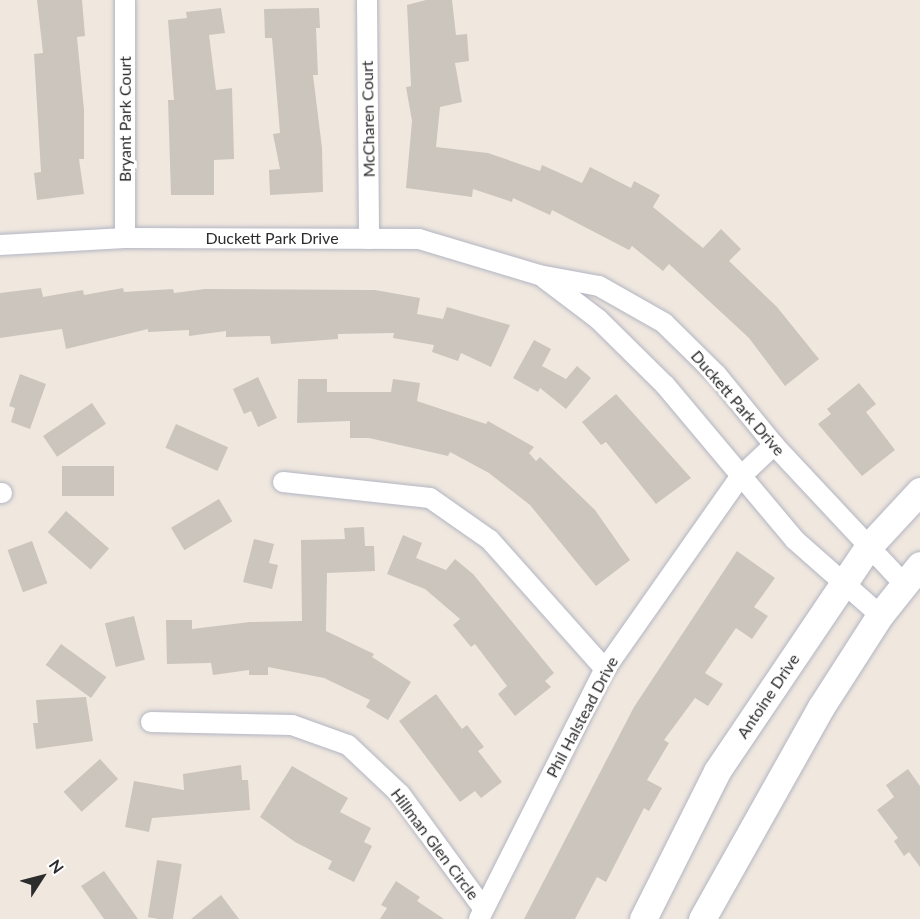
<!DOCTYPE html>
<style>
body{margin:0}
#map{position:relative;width:920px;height:919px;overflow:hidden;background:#f0e8df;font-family:Lato,sans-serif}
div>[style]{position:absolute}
.building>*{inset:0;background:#cbc5be;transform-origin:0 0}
.roads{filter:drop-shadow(0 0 2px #b3b5c2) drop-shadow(0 0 2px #b3b5c2)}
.minor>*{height:20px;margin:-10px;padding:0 10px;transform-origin:10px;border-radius:10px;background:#fff}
.secondary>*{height:27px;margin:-13.5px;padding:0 13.5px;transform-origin:13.5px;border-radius:13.5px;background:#fff}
span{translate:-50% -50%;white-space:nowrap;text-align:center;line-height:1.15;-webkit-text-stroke:6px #fff;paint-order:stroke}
.street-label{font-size:16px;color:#2d2d2d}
.north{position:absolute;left:12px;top:847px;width:60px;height:60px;-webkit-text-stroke:4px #fff;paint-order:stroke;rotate:54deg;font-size:16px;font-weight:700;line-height:24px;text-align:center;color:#2d2d2d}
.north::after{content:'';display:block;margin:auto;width:21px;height:27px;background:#2d2d2d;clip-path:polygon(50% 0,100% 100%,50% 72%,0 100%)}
</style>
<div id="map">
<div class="building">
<div style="clip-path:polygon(37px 0,82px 0,85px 36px,77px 37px,84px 110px,84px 159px,79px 159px,84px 194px,37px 200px,34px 173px,41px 172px,34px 54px,43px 53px)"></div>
<div style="clip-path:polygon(426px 0,452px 0,456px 35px,467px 34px,469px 61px,455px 63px,462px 102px,440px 107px,436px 147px,488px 153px,540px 171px,542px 165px,582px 183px,590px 167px,631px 188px,634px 181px,660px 195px,653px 207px,703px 248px,721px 229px,741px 249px,729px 261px,777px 307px,819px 359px,785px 386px,749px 338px,669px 264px,663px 271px,632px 246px,629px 250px,552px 210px,550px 215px,513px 198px,512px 202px,473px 189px,472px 197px,406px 188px,412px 121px,406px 87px,411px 86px,407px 5px)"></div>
<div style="clip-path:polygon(221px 8px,225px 33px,209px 35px,216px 90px,232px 88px,234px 159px,214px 160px,214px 195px,171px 195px,168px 100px,174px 100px,168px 20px,187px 18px,186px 12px)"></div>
<div style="clip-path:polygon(319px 8px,320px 28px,316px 28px,318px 75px,313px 75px,322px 148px,323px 192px,270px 195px,269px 170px,280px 169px,273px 134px,280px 133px,272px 38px,265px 38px,264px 9px)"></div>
<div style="clip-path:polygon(41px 288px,43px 297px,83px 290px,84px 295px,123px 288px,124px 292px,173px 289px,174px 293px,205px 289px,375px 290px,420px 298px,417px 314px,443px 319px,447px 307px,510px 325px,491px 367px,461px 353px,458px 361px,432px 352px,434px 345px,393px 338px,394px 333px,338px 334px,338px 339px,271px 344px,270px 336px,226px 337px,226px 331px,189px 336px,189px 330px,148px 332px,148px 329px,66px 349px,62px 329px,0 338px,0 293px)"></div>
<div style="clip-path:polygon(534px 340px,551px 349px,542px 366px,566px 379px,577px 366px,591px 378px,566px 409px,540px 388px,538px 392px,513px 378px)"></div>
<div style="clip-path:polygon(20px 374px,46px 384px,30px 429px,11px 422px,15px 408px,9px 406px)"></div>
<div style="clip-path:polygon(258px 377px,277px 418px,258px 427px,251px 411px,244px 414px,233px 389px)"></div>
<div style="clip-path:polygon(298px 379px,327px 379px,327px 392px,391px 392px,393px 379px,420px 383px,417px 401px,486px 424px,488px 421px,534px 447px,529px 453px,536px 461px,540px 457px,595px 510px,630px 560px,596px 586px,530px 505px,489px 473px,450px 452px,448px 456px,369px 438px,350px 438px,350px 421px,297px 423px)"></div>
<div style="clip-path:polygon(859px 383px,876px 404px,866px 412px,895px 450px,862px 476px,818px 424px,831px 414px,827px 409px)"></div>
<div style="clip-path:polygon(616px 394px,691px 478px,656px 504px,606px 442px,601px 445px,582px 422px)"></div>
<div style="left:92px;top:403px;width:25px;height:59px;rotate:56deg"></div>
<div style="left:176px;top:424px;width:57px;height:26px;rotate:24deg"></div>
<div style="left:114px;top:466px;width:30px;height:52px;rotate:90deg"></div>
<div style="left:219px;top:499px;width:26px;height:56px;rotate:59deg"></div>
<div style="left:66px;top:511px;width:57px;height:28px;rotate:41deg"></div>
<div style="clip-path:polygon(364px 527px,365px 546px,374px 546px,375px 571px,327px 573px,326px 631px,374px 654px,372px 657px,411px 682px,388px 720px,366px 707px,370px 700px,324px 678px,268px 667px,268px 675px,249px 675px,249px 670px,213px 675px,211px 663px,167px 664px,166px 620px,192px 620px,192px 629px,250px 622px,302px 621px,301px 540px,345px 539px,344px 528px)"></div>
<div style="clip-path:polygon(403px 535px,422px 543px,416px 558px,446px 570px,455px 559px,473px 574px,554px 673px,545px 681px,551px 687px,515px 716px,498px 694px,507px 686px,475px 644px,471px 647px,453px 625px,460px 619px,425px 589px,387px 574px)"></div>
<div style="clip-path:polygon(254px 539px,274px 544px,269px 563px,278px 565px,272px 589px,243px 582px)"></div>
<div style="left:32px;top:541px;width:45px;height:26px;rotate:70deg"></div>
<div style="clip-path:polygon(737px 551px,775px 578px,754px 607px,768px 616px,752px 639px,736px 628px,705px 673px,723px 684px,708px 706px,695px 698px,664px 740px,669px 743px,647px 780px,662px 788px,649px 811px,644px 808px,606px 882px,597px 877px,575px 919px,524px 919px,634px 707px)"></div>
<div style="left:134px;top:616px;width:45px;height:30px;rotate:76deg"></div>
<div style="left:61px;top:644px;width:56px;height:26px;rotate:36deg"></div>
<div style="clip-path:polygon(436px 694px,462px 729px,467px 725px,484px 747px,478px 751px,502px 782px,481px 798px,475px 791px,460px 802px,399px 721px)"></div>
<div style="clip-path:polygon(86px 697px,93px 741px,36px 749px,33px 723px,38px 723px,36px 700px)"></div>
<div style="left:100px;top:759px;width:27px;height:49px;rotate:48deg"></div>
<div style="clip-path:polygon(241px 765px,242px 780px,248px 780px,250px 810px,152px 818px,149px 832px,125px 827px,134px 781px,184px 790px,183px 774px)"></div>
<div style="clip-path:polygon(292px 766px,348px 798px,340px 812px,371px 828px,364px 842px,372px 846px,354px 882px,328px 869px,332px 861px,295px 842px,260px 817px)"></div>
<div style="clip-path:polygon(908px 769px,920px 786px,920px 867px,909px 852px,904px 856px,894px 841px,898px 838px,877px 810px,894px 797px,886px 785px)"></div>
<div style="left:157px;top:860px;width:25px;height:58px;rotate:9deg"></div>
<div style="clip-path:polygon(104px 871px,138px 919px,104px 919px,81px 886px)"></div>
<div style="clip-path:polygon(396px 881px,420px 897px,417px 901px,444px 919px,380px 919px,387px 908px,381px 905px)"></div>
<div style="clip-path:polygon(221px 895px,239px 919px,191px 919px)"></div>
</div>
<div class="roads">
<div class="minor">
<div style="left:367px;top:0;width:239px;rotate:89.5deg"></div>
<div style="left:125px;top:238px;width:238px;rotate:-90deg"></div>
<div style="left:0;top:245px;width:125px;rotate:-3.2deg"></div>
<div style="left:125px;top:238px;width:294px;rotate:0.2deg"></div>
<div style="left:419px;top:239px;width:125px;rotate:16.7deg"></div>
<div style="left:539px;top:275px;width:61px;rotate:10.4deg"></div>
<div style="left:599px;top:286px;width:75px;rotate:29.6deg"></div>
<div style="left:664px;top:323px;width:74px;rotate:44.5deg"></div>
<div style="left:717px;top:375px;width:90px;rotate:50.8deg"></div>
<div style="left:774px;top:445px;width:189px;rotate:46.9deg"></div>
<div style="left:544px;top:278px;width:68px;rotate:37.2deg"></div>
<div style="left:598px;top:319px;width:94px;rotate:44.6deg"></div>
<div style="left:665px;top:385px;width:202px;rotate:50deg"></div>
<div style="left:795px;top:540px;width:113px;rotate:41.4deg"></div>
<div style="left:283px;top:482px;width:148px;rotate:6.2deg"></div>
<div style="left:430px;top:498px;width:73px;rotate:35deg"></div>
<div style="left:490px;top:540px;width:173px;rotate:48.3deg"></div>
<div style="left:0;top:493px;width:2px"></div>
<div style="left:151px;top:722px;width:141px;rotate:1.2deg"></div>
<div style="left:292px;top:725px;width:59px;rotate:19.7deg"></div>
<div style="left:348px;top:745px;width:71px;rotate:43.3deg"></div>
<div style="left:400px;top:794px;width:142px;rotate:53.9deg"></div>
<div style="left:479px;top:919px;width:280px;rotate:-63.3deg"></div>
<div style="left:605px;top:669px;width:235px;rotate:-54.9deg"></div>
<div style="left:740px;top:477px;width:47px;rotate:-43.3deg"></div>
</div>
<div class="secondary">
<div style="left:643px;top:919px;width:165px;rotate:-63.4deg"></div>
<div style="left:717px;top:771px;width:272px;rotate:-56deg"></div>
<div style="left:869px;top:546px;width:75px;rotate:-47.2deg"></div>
<div style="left:702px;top:919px;width:243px;rotate:-60.7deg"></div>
<div style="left:821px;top:707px;width:109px;rotate:-57.3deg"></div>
<div style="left:880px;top:615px;width:64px;rotate:-51.3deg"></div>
</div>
</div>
<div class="street-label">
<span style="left:125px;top:119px;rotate:-90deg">Bryant Park Court</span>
<span style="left:368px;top:119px;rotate:-91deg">McCharen Court</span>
<span style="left:272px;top:238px">Duckett Park Drive</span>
<span style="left:738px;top:403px;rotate:49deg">Duckett Park Drive</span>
<span style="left:768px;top:696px;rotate:-56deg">Antoine Drive</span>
<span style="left:582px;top:717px;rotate:-62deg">Phil Halstead Drive</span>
<span style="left:435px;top:844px;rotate:53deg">Hillman Glen Circle</span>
</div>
<div class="north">N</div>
</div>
